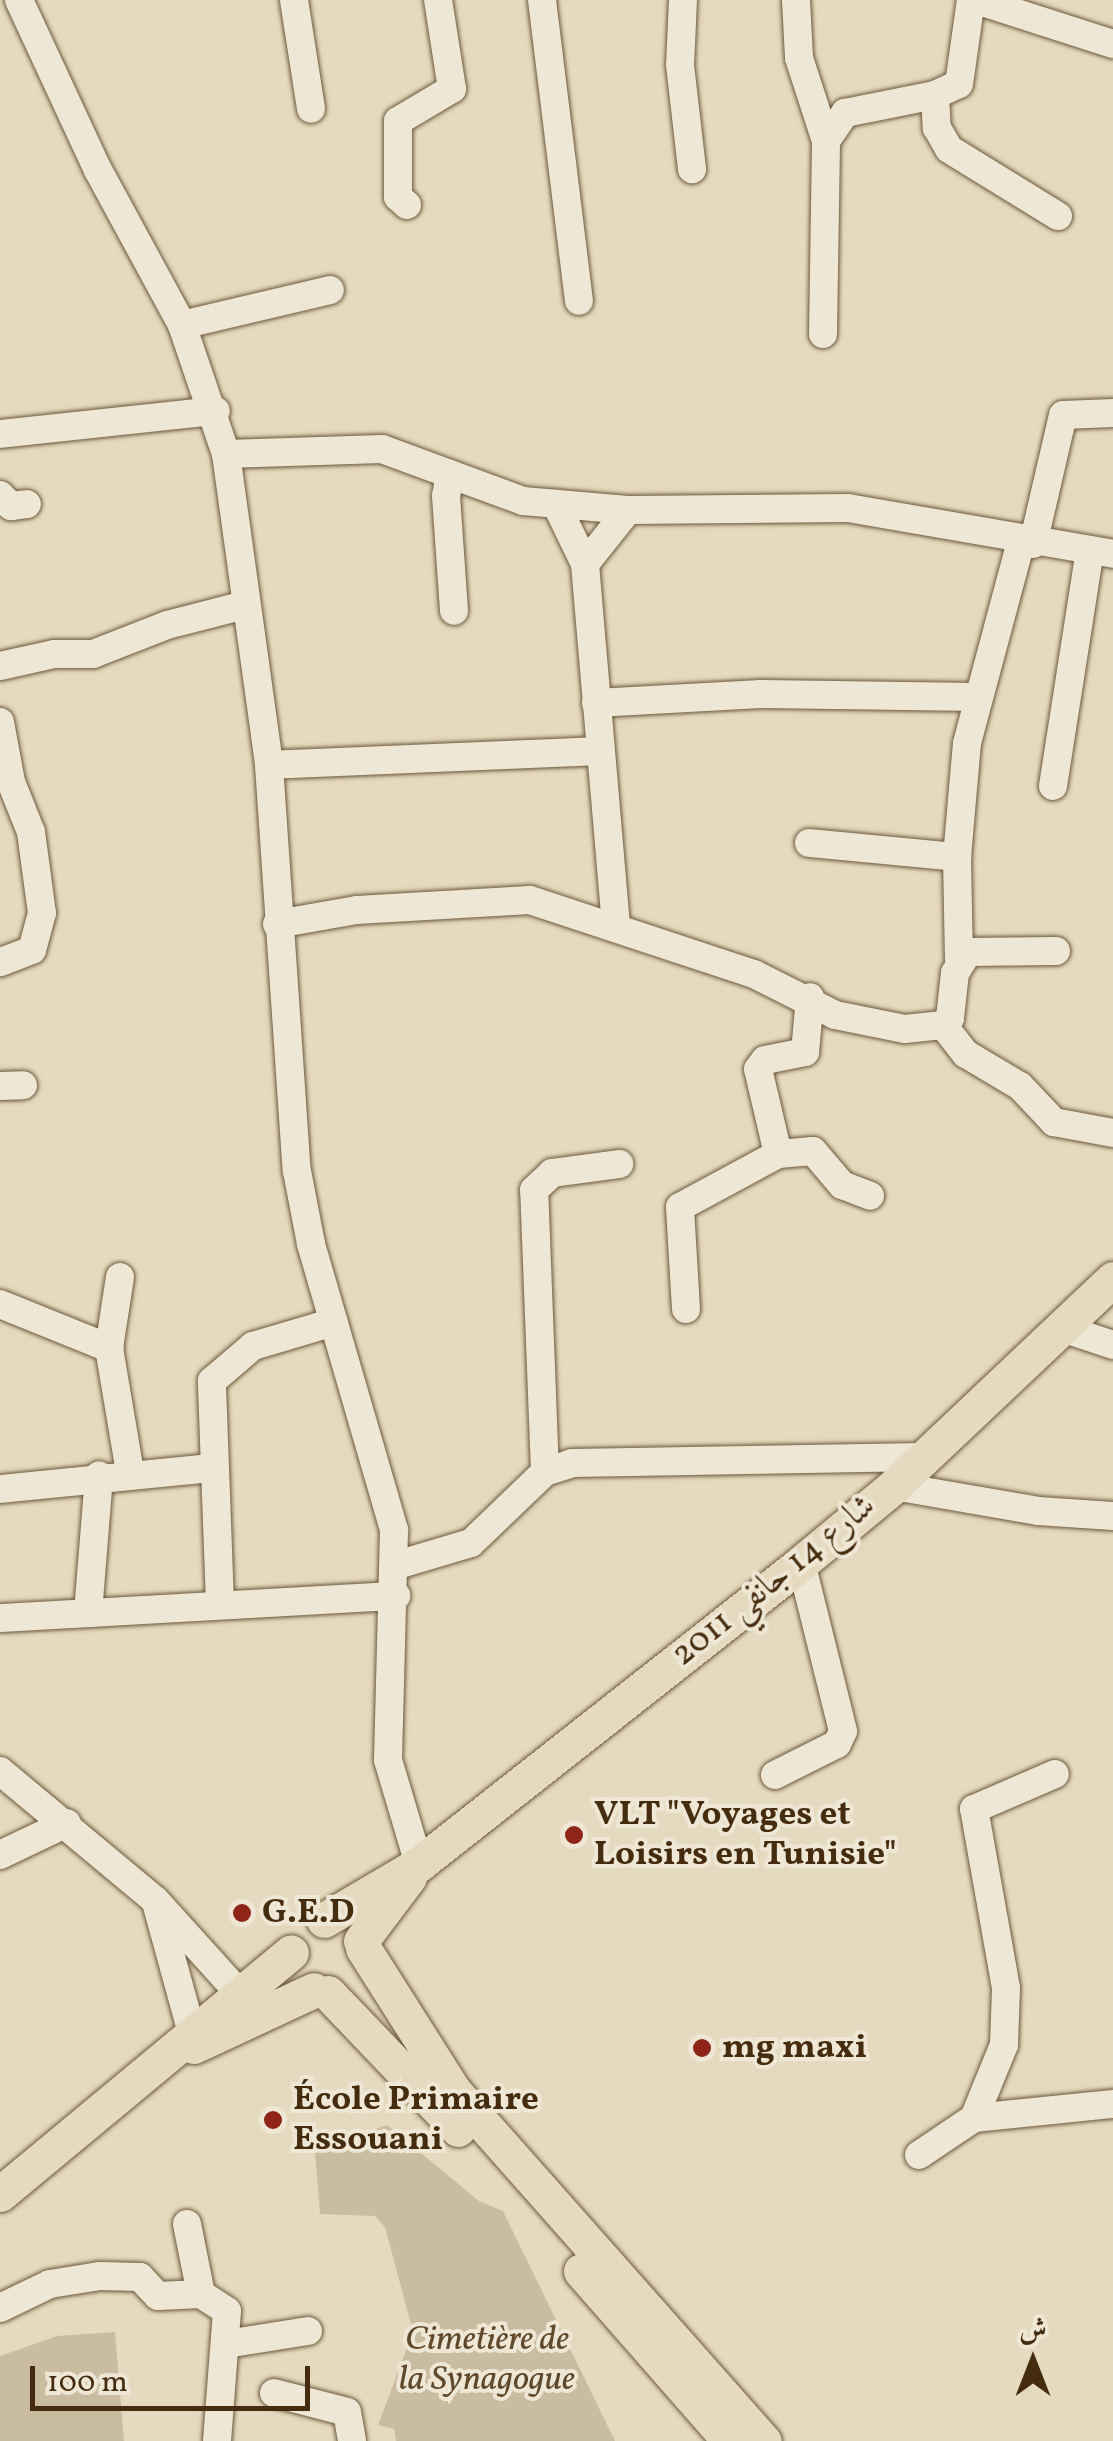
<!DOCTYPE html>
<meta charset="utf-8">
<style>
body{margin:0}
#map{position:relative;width:1113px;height:2441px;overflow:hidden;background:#e5dabf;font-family:Vollkorn,Amiri,serif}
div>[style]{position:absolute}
.green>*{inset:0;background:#cabca1}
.roads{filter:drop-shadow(0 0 2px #6e583a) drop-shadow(0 0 2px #6e583a)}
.minor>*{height:28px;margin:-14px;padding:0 14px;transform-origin:14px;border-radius:14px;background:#eee7d5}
.major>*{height:35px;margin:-17.5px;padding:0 17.5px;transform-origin:17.5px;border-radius:17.5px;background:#e5dabf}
.dots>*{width:28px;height:28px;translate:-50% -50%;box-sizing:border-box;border:5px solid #eee7d5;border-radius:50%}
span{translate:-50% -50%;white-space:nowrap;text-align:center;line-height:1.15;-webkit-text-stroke:8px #eee7d5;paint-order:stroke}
.street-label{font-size:35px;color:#462c0e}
.poi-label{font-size:35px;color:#462c0e;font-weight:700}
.left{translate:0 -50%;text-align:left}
.park-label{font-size:35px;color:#60492b;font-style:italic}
.north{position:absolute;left:983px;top:2311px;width:100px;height:100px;-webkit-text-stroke:8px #eee7d5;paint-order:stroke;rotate:0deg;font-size:28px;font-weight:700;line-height:40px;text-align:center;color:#462c0e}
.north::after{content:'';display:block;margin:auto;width:35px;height:45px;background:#462c0e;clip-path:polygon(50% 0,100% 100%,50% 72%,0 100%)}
.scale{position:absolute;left:30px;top:2366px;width:280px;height:45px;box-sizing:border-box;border:5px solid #462c0e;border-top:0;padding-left:12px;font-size:30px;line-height:35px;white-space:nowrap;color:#462c0e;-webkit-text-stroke:8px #eee7d5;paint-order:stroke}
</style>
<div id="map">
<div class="green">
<div style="clip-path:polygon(387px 2125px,479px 2201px,503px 2211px,615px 2441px,396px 2441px,394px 2429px,378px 2425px,413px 2332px,385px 2227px,375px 2216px,320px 2214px,315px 2152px)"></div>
<div style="clip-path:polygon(115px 2332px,124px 2441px,0 2441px,0 2356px,57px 2336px)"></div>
</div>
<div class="roads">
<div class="minor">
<div style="left:19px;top:0;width:187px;rotate:65.1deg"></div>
<div style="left:98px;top:170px;width:176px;rotate:61.5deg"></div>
<div style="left:182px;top:325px;width:136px;rotate:71.2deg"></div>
<div style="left:226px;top:454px;width:314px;rotate:82.1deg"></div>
<div style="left:269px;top:765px;width:407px;rotate:86.1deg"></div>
<div style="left:297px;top:1171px;width:74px;rotate:79.1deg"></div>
<div style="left:311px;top:1244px;width:298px;rotate:73.8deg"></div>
<div style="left:394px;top:1530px;width:230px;rotate:91.5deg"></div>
<div style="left:388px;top:1760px;width:109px;rotate:73.4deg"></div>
<div style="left:294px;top:0;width:110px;rotate:81.1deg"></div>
<div style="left:542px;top:0;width:303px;rotate:83deg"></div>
<div style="left:683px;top:0;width:65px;rotate:92.6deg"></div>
<div style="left:680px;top:65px;width:105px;rotate:83.4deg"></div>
<div style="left:796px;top:0;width:58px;rotate:87deg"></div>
<div style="left:799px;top:58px;width:87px;rotate:72deg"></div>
<div style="left:976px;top:0;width:144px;rotate:17.8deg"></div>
<div style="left:935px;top:95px;width:33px;rotate:87deg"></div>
<div style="left:937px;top:128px;width:24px;rotate:60deg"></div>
<div style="left:949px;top:149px;width:128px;rotate:31.6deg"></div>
<div style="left:407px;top:205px;width:12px;rotate:-138deg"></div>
<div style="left:398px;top:197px;width:76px;rotate:-90deg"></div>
<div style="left:398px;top:121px;width:63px;rotate:-30.7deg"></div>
<div style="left:452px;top:89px;width:90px;rotate:-98.9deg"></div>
<div style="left:182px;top:325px;width:152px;rotate:-13.3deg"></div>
<div style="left:823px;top:334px;width:193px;rotate:-89.1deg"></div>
<div style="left:826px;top:141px;width:34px;rotate:-56deg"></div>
<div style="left:845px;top:113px;width:92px;rotate:-11.3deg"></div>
<div style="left:935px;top:95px;width:26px;rotate:-25deg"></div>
<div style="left:959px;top:84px;width:85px;rotate:-81.9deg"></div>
<div style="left:0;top:434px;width:217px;rotate:-6.1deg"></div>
<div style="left:226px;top:454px;width:156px;rotate:-1.8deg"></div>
<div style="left:382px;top:449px;width:150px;rotate:20.2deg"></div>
<div style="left:523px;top:501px;width:105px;rotate:4.9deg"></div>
<div style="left:628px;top:510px;width:220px;rotate:-0.5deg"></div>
<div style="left:848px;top:508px;width:269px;rotate:9.8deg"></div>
<div style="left:450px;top:474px;width:22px;rotate:100deg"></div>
<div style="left:446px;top:496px;width:115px;rotate:86deg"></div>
<div style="left:0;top:495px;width:16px;rotate:45deg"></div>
<div style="left:11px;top:506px;width:16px;rotate:-7deg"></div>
<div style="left:556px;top:504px;width:67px;rotate:64.2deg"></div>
<div style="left:585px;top:564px;width:363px;rotate:85.1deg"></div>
<div style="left:1033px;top:544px;width:132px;rotate:-76.9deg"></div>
<div style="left:1063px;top:415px;width:50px;rotate:-2.3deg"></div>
<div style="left:585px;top:564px;width:69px;rotate:-51.5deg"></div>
<div style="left:0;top:666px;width:55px;rotate:-12.5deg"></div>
<div style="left:54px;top:654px;width:39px"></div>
<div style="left:93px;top:654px;width:79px;rotate:-21.4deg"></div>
<div style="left:167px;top:625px;width:81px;rotate:-14.4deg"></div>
<div style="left:596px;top:703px;width:165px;rotate:-3.1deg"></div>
<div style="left:761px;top:694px;width:217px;rotate:0.8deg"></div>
<div style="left:0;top:722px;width:61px;rotate:79.6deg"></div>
<div style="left:11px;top:782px;width:54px;rotate:68.2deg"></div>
<div style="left:31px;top:832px;width:82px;rotate:82.3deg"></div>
<div style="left:42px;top:913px;width:38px;rotate:105deg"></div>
<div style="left:32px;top:950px;width:34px;rotate:159deg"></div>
<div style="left:269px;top:765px;width:330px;rotate:-2.4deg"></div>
<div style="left:1053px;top:786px;width:238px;rotate:-81.1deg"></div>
<div style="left:809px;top:843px;width:149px;rotate:5.4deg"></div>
<div style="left:957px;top:857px;width:114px;rotate:-85deg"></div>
<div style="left:967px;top:743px;width:209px;rotate:-75deg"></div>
<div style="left:957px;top:857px;width:103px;rotate:88.9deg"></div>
<div style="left:277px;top:924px;width:81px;rotate:-9.9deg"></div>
<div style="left:357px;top:910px;width:173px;rotate:-3.3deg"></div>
<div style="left:530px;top:900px;width:236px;rotate:18.3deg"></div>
<div style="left:754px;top:974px;width:91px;rotate:26.8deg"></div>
<div style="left:835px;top:1015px;width:71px;rotate:11.3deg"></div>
<div style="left:905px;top:1029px;width:38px;rotate:-6deg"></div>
<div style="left:943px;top:1025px;width:10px;rotate:-45deg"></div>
<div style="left:950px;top:1018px;width:45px;rotate:-83.7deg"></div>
<div style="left:955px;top:973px;width:25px;rotate:-58deg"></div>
<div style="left:968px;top:952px;width:88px;rotate:-0.7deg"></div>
<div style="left:943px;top:1025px;width:37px;rotate:52deg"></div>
<div style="left:966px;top:1054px;width:63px;rotate:30.7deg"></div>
<div style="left:1020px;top:1086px;width:50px;rotate:46.6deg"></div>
<div style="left:1054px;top:1122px;width:60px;rotate:10.6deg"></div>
<div style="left:0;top:1086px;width:23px;rotate:-2deg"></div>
<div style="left:778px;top:1154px;width:35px;rotate:-5deg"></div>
<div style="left:813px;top:1151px;width:45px;rotate:49.5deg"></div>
<div style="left:842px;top:1185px;width:30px;rotate:21deg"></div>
<div style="left:120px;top:1277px;width:72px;rotate:98.8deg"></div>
<div style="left:109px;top:1348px;width:126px;rotate:80.4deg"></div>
<div style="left:0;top:1304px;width:118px;rotate:22deg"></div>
<div style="left:686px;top:1309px;width:102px;rotate:-93.4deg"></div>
<div style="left:680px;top:1207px;width:111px;rotate:-28.4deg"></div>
<div style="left:778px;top:1154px;width:87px;rotate:-103.2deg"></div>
<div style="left:758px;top:1069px;width:11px;rotate:-52deg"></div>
<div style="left:765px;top:1060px;width:41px;rotate:-11.3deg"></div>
<div style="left:805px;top:1052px;width:55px;rotate:-84.8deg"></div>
<div style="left:1062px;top:1328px;width:54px;rotate:18.4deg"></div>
<div style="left:545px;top:1472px;width:282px;rotate:-92.2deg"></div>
<div style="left:534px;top:1190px;width:25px;rotate:-43deg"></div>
<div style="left:552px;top:1173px;width:68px;rotate:-7.7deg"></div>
<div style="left:894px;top:1486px;width:146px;rotate:9.8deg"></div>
<div style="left:1038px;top:1511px;width:75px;rotate:3.8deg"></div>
<div style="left:0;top:1489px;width:213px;rotate:-5.7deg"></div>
<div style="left:397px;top:1565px;width:77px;rotate:-16.6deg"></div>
<div style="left:471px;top:1543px;width:103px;rotate:-43.8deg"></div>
<div style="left:545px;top:1472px;width:28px;rotate:-18deg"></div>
<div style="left:572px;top:1463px;width:351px;rotate:-1deg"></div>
<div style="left:220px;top:1604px;width:223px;rotate:-92.1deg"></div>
<div style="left:212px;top:1381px;width:54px;rotate:-40.5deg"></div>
<div style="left:253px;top:1346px;width:84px;rotate:-16.5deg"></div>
<div style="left:88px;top:1613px;width:138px;rotate:-85.4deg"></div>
<div style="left:0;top:1618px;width:397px;rotate:-3.2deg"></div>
<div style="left:0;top:1771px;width:202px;rotate:39.8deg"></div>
<div style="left:155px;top:1900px;width:125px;rotate:47.9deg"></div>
<div style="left:775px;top:1775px;width:69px;rotate:-26.6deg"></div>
<div style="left:837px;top:1744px;width:14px;rotate:-65deg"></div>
<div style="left:843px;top:1731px;width:173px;rotate:-104deg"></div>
<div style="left:0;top:1855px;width:74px;rotate:-25.5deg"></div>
<div style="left:157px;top:1906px;width:132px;rotate:74.6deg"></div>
<div style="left:974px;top:2118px;width:140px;rotate:-5.8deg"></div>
<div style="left:919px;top:2155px;width:66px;rotate:-33.9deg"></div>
<div style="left:974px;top:2118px;width:79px;rotate:-67.7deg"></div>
<div style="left:1004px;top:2045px;width:57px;rotate:-88deg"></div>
<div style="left:1006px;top:1988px;width:182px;rotate:-100.1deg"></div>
<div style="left:974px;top:1809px;width:88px;rotate:-23.4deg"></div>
<div style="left:187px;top:2224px;width:71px;rotate:78.7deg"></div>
<div style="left:201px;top:2294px;width:31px;rotate:33deg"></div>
<div style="left:227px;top:2311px;width:130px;rotate:94.4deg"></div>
<div style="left:0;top:2308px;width:55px;rotate:-25.6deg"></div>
<div style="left:50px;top:2284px;width:51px;rotate:-9.1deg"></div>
<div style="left:100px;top:2276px;width:40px;rotate:1.4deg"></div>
<div style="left:140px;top:2277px;width:26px;rotate:47deg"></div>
<div style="left:158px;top:2296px;width:43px;rotate:-2.7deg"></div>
<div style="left:226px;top:2344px;width:83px;rotate:-9deg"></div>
<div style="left:274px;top:2393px;width:75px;rotate:14.6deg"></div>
<div style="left:347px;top:2412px;width:29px;rotate:80deg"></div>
</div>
<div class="major">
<div style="left:324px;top:1920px;width:110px;rotate:-30.5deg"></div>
<div style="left:419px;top:1864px;width:486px;rotate:-38.2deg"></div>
<div style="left:801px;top:1563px;width:121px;rotate:-39.6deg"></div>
<div style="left:894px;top:1486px;width:301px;rotate:-43.4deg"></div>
<div style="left:361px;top:1941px;width:80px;rotate:-53.1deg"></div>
<div style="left:363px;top:1948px;width:168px;rotate:57.6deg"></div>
<div style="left:453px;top:2090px;width:469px;rotate:48.5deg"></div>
<div style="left:328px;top:1993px;width:188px;rotate:46.3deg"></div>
<div style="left:194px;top:2046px;width:132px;rotate:-25deg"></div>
<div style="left:0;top:2194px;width:378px;rotate:-39.7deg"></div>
<div style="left:581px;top:2271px;width:226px;rotate:48.8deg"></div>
</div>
</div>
<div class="dots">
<div style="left:574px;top:1835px;background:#8f2418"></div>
<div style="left:242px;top:1913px;background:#8f2418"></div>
<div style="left:702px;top:2048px;background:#8f2418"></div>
<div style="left:273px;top:2120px;background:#8f2418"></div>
</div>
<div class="street-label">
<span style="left:774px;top:1581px;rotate:-39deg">شارع 14 جانفي 2011</span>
</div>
<div class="poi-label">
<span class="left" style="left:594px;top:1835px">VLT "Voyages et<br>Loisirs en Tunisie"</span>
<span class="left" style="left:262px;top:1913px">G.E.D</span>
<span class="left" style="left:722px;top:2048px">mg maxi</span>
<span class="left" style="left:293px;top:2120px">École Primaire<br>Essouani</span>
</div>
<div class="park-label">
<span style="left:487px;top:2360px">Cimetière de<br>la Synagogue</span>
</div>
<div class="north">ش</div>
<div class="scale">100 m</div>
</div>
